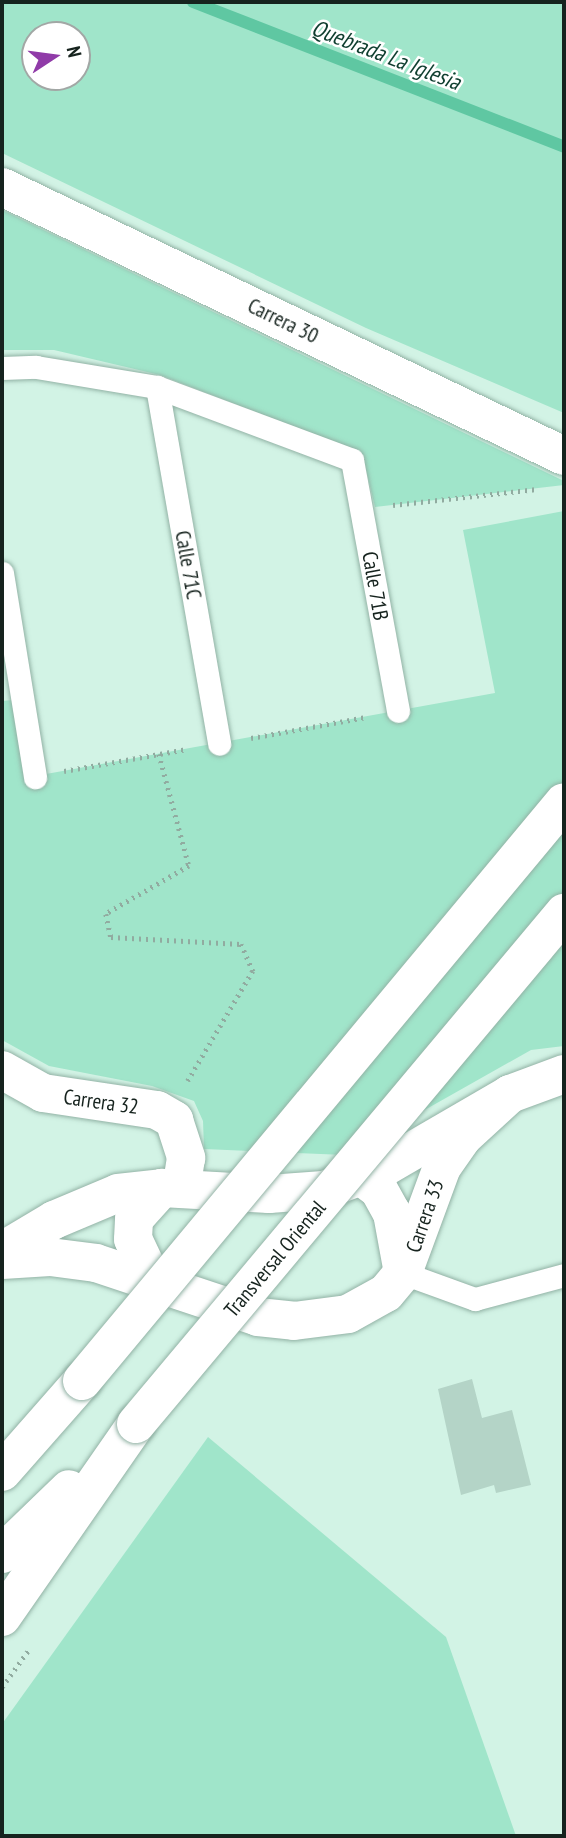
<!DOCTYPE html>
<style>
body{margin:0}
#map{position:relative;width:566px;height:1838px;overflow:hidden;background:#d2f3e5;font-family:"PT Sans Narrow",sans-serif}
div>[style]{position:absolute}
.green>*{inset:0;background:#a0e5ca}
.stream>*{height:12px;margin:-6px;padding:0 6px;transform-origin:6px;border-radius:6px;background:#5fc7a2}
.building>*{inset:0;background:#b4d4c7}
.path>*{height:4.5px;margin-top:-2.25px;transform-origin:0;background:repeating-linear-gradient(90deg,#91aba0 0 2px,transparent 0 7px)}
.roads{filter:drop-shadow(0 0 2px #92b2a5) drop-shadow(0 0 2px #92b2a5)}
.service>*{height:23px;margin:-11.5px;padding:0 11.5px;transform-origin:11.5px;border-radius:11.5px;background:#fff}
.minor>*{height:38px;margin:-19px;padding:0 19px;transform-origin:19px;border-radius:19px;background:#fff}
.secondary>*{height:38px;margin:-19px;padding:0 19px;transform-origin:19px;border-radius:19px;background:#fff}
.bridges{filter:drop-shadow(0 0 2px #92b2a5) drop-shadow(0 0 2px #92b2a5)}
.secondary-bridge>*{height:38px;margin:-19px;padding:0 19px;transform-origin:19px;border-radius:19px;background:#fff}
span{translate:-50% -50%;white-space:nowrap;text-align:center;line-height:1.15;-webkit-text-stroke:5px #fff;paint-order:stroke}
.street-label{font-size:21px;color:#16231e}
.water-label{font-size:23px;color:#0f3e2f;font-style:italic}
.frame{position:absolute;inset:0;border:4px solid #16231e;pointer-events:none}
.north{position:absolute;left:21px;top:21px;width:70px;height:70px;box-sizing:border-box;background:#fff;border:2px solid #a2a7a5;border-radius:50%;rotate:77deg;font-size:19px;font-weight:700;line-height:28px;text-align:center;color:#16231e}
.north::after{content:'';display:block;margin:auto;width:24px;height:32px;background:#903ba8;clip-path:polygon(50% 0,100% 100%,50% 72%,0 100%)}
</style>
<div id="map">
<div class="green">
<div style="clip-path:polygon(evenodd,2px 2px,564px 2px,564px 413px,366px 328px,2px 153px,2px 2px,35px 35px,77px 35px,77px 77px,35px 77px,35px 35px)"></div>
<div style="clip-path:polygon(2px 210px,564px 481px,564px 485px,375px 507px,362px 453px,160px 375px,54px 350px,2px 350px)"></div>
<div style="clip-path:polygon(564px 511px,564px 1046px,531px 1050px,345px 1155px,204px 1149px,203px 1121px,194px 1101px,152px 1086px,49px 1066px,2px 1040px,2px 701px,23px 699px,35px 776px,495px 693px,463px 530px)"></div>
<div style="clip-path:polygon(208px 1437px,446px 1637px,516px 1836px,2px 1836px,2px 1724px)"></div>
</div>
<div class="stream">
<div style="left:193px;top:2px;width:398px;rotate:21.3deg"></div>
</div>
<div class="building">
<div style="clip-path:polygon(472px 1379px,482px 1418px,512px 1410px,531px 1485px,496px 1493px,494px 1485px,461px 1495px,438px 1389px)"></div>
</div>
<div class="path">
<div style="left:393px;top:505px;width:145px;rotate:-6.3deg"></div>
<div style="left:251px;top:738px;width:117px;rotate:-10.3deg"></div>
<div style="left:159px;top:754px;width:116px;rotate:75deg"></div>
<div style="left:189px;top:866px;width:96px;rotate:150deg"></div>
<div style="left:106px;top:914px;width:24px;rotate:78deg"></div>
<div style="left:111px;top:937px;width:130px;rotate:3.1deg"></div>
<div style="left:241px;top:944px;width:30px;rotate:66deg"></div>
<div style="left:253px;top:971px;width:128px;rotate:120.6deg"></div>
<div style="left:64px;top:771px;width:125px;rotate:-10.1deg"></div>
<div style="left:2px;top:1687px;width:48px;rotate:-54.3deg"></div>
</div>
<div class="roads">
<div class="service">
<div style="left:2px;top:368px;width:34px;rotate:-2deg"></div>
<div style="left:36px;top:367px;width:123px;rotate:9.4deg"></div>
<div style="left:157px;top:387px;width:208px;rotate:20.5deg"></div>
<div style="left:352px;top:460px;width:255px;rotate:79.6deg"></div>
<div style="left:157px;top:387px;width:362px;rotate:80.1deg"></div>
<div style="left:2px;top:573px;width:207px;rotate:80.8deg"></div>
<div style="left:403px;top:1273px;width:77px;rotate:19.9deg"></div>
<div style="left:475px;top:1299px;width:92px;rotate:-15.1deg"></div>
</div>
<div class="minor">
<div style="left:2px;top:187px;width:623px;rotate:25.58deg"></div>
<div style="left:2px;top:1070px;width:47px;rotate:29.3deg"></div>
<div style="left:43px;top:1093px;width:115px;rotate:8.5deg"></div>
<div style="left:157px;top:1110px;width:20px;rotate:30deg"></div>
<div style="left:174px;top:1120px;width:40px;rotate:72deg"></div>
<div style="left:186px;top:1158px;width:31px;rotate:99deg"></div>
</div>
<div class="secondary">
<div style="left:362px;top:1177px;width:21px;rotate:37deg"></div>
<div style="left:379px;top:1190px;width:26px;rotate:61deg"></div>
<div style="left:392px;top:1213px;width:61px;rotate:79.6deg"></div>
<div style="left:2px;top:1251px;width:61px;rotate:-30.8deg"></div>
<div style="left:54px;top:1220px;width:69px;rotate:-22.9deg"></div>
<div style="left:118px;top:1193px;width:44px;rotate:-6.5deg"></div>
<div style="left:162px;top:1188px;width:107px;rotate:3.2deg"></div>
<div style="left:269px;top:1194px;width:55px;rotate:-4.2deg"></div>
<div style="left:324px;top:1190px;width:63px;rotate:-20.4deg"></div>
<div style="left:383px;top:1168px;width:147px;rotate:-30.2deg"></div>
<div style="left:510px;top:1094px;width:58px;rotate:-20.3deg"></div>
<div style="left:2px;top:1260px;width:48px;rotate:-3.6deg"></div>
<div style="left:50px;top:1257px;width:46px;rotate:7.4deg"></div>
<div style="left:96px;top:1263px;width:171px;rotate:18.4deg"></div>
<div style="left:258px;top:1317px;width:36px;rotate:6deg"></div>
<div style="left:294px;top:1321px;width:54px;rotate:-7.4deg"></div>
<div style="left:348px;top:1314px;width:43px;rotate:-28.9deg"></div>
<div style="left:386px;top:1293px;width:26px;rotate:-50deg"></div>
<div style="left:403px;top:1273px;width:113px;rotate:-69.8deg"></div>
<div style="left:442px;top:1167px;width:35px;rotate:-55deg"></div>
<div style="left:462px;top:1138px;width:65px;rotate:-42.5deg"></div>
<div style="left:152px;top:1279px;width:44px;rotate:-115.4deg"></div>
<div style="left:133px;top:1239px;width:20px;rotate:-87deg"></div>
<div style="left:134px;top:1219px;width:42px;rotate:-47.9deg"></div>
<div style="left:2px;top:1472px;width:121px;rotate:-48.7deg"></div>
<div style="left:2px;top:1554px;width:93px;rotate:-44.1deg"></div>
<div style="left:2px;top:1617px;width:235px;rotate:-55.2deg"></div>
</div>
</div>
<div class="bridges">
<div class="secondary-bridge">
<div style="left:82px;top:1381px;width:753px;rotate:-50.22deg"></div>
<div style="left:136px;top:1424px;width:667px;rotate:-50.05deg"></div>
</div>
</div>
<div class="street-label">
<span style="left:283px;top:321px;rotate:26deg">Carrera 30</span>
<span style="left:188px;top:565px;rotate:80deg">Calle 71C</span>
<span style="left:375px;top:586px;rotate:80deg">Calle 71B</span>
<span style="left:101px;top:1102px;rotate:8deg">Carrera 32</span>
<span style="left:425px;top:1216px;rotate:-71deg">Carrera 33</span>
<span style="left:275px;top:1259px;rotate:-50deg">Transversal Oriental</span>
</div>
<div class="water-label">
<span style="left:386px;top:55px;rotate:21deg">Quebrada La Iglesia</span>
</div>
<div class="frame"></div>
<div class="north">N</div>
</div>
